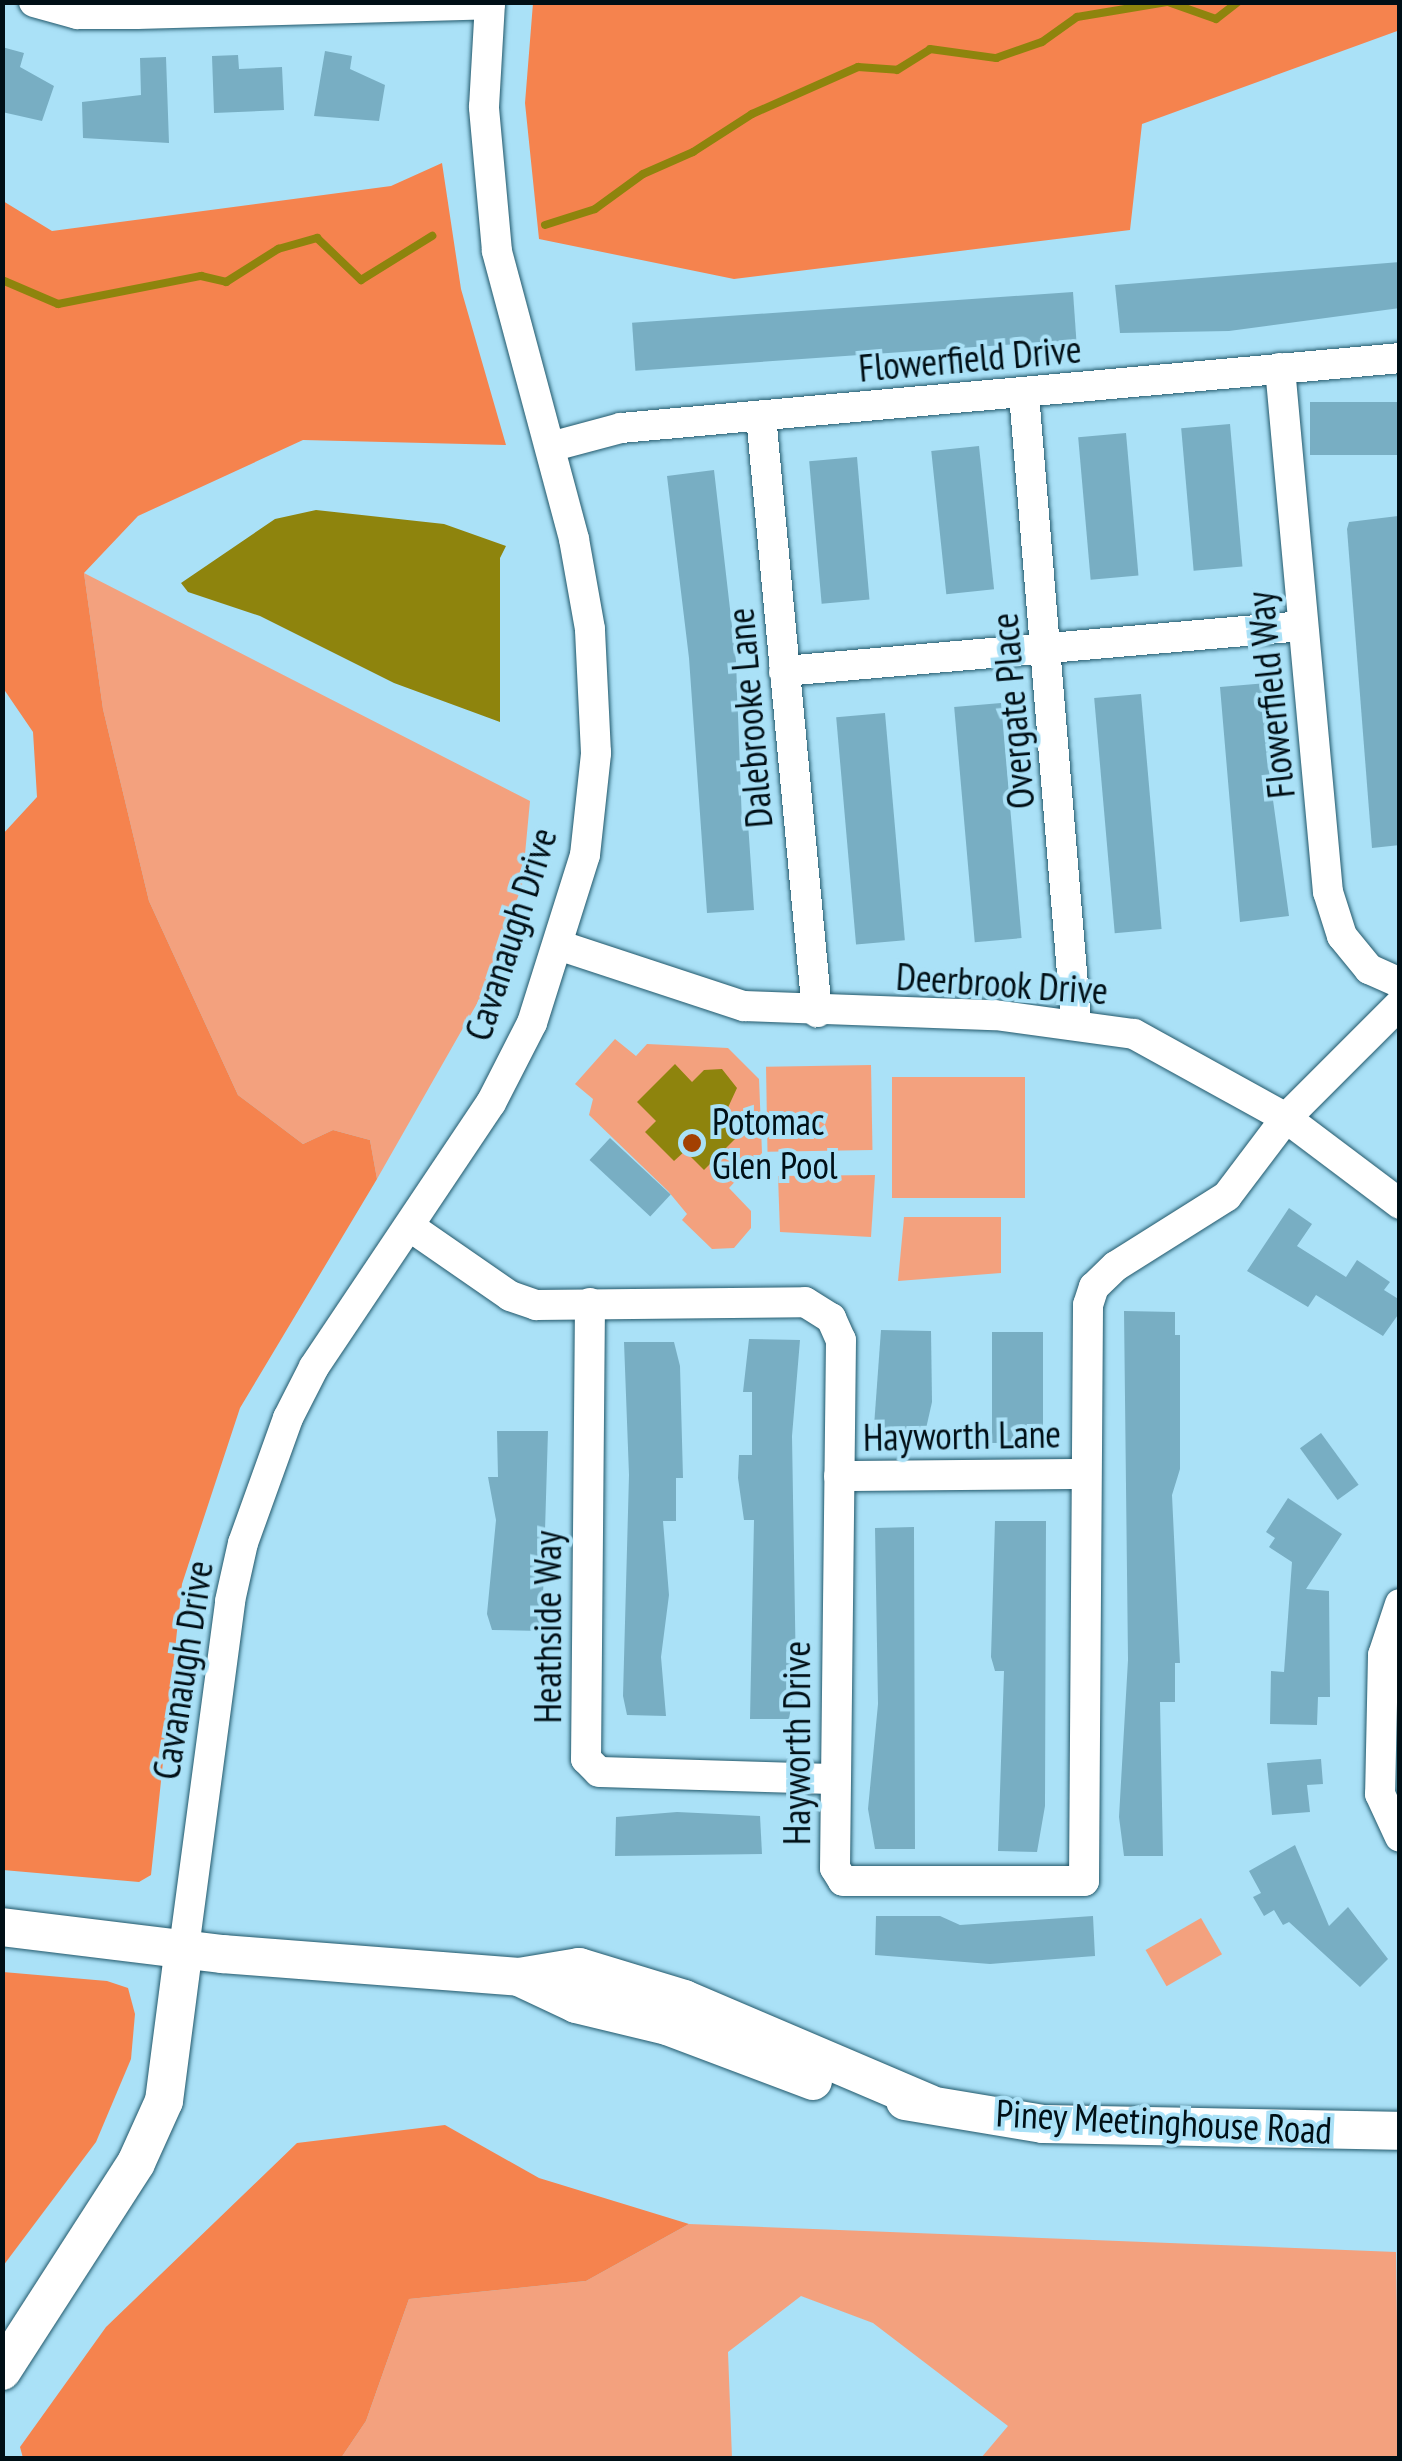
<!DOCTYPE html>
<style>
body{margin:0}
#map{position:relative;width:1402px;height:2461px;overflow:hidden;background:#aae1f7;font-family:"PT Sans Narrow",sans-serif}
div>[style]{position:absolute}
.green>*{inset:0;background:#f3a17e;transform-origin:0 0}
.forest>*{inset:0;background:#f5834e}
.water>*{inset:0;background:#8e840d}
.stream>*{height:8px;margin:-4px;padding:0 4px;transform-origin:4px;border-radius:4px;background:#8e840d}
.building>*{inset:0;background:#78aec3;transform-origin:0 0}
.roads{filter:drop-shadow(0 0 2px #22586b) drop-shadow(0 0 2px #22586b)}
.minor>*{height:30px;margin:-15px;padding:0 15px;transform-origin:15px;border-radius:15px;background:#fff}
.major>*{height:38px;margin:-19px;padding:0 19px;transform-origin:19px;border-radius:19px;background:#fff}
.dots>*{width:28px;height:28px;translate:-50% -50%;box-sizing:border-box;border:5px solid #aae1f7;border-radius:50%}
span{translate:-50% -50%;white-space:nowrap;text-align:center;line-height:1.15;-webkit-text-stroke:8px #aae1f7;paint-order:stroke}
.street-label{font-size:38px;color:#000f16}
.poi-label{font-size:38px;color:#000f16}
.left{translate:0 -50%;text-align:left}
.frame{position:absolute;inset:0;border:5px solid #000f16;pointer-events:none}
</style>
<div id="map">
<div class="green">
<div style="clip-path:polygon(84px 573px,530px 801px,522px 886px,479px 1000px,377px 1179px,370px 1140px,333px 1130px,303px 1144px,238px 1095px,149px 901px,103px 709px)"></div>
<div style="clip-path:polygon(615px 1039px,636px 1056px,647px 1044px,728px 1048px,759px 1079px,762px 1153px,729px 1188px,751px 1211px,751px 1228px,734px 1248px,712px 1249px,682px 1220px,687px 1214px,668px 1191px,589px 1115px,593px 1099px,575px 1084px)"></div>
<div style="left:871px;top:1065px;width:85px;height:105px;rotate:89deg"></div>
<div style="left:892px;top:1077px;width:133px;height:121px"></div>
<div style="clip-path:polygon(875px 1175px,871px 1237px,780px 1232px,778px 1176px)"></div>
<div style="clip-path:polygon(904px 1217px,1001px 1217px,1001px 1273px,898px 1281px)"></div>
<div style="left:1201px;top:1918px;width:42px;height:64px;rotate:60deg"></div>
<div style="clip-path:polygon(689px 2224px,1396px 2252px,1399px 2458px,981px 2458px,1008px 2426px,873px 2323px,801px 2296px,728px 2352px,732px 2458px,341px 2458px,366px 2421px,409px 2299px,586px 2281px)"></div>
</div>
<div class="forest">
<div style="clip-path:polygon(533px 3px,1399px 2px,1400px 30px,1142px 124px,1130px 230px,734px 279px,539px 239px,525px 103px)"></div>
<div style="clip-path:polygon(442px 163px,461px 289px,506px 445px,303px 440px,138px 516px,84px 573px,103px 709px,149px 901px,238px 1095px,303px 1144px,333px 1130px,370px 1140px,377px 1179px,240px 1408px,182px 1584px,151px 1875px,139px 1882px,3px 1870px,2px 835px,37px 797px,33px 732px,3px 688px,3px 201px,52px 231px,391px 186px)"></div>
<div style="clip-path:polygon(3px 1972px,107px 1981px,128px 1988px,135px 2014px,131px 2059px,96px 2142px,3px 2266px)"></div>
<div style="clip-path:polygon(445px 2125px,539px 2178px,689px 2224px,586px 2281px,409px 2299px,366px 2421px,341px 2458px,23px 2458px,20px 2447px,106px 2327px,297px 2143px)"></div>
</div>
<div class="water">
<div style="clip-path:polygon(316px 510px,444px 524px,506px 546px,500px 558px,500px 722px,394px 683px,260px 616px,188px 592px,181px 583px,275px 519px)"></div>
<div style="clip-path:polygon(675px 1064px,692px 1082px,704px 1070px,722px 1069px,737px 1088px,725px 1114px,742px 1132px,704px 1170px,685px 1151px,674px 1161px,645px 1132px,656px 1121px,637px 1102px)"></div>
</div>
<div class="stream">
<div style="left:1168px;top:2px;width:51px;rotate:19.5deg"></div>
<div style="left:1216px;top:19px;width:28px;rotate:-38deg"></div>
<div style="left:545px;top:225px;width:52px;rotate:-17.7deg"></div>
<div style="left:595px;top:209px;width:59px;rotate:-36.1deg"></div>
<div style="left:643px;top:174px;width:55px;rotate:-23.7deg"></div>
<div style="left:693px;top:152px;width:70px;rotate:-32.8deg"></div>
<div style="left:752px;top:114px;width:116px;rotate:-23.9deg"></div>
<div style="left:858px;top:67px;width:39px;rotate:4deg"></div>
<div style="left:897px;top:70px;width:39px;rotate:-32deg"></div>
<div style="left:930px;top:49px;width:67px;rotate:7.8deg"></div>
<div style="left:996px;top:58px;width:49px;rotate:-19.2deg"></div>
<div style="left:1042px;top:42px;width:43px;rotate:-35.5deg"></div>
<div style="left:1077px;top:17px;width:91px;rotate:-9.5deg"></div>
<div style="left:2px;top:280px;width:61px;rotate:23.2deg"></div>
<div style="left:58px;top:304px;width:146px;rotate:-11.1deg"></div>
<div style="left:201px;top:276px;width:26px;rotate:13deg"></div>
<div style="left:226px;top:282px;width:62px;rotate:-32.4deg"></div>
<div style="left:278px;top:249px;width:41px;rotate:-15.8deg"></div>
<div style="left:317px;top:238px;width:61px;rotate:43.7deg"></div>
<div style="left:361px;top:280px;width:84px;rotate:-31.8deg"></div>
</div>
<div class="building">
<div style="clip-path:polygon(2px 47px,24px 53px,20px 67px,54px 86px,42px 121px,2px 112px)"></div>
<div style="clip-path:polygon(325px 51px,352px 56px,350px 69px,385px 85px,379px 121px,314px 116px)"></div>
<div style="clip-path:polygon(238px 55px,239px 69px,282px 67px,284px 110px,214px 113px,212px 56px)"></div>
<div style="clip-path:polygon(166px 57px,169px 143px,83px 138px,82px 102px,141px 95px,140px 58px)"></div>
<div style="clip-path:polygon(1400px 262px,1400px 308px,1229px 331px,1120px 333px,1115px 285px)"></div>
<div style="left:1073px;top:292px;width:48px;height:442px;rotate:86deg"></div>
<div style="left:1400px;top:402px;width:53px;height:90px;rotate:90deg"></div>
<div style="left:1230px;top:424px;width:143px;height:49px;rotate:85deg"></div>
<div style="left:1126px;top:433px;width:143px;height:48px;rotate:85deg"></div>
<div style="left:979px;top:446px;width:144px;height:48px;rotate:84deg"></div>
<div style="left:857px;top:457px;width:143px;height:48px;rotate:85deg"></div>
<div style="clip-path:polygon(714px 470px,736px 661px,742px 823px,748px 823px,754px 910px,707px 913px,689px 658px,667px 476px)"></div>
<div style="clip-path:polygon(1398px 516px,1400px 845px,1372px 848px,1347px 529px,1349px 522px)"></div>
<div style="clip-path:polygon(1267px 683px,1276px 770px,1269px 771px,1289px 916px,1240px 922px,1220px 687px)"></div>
<div style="left:1141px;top:694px;width:236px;height:47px;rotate:85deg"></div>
<div style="left:1001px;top:703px;width:236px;height:47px;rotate:85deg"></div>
<div style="left:885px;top:713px;width:228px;height:49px;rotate:85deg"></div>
<div style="left:610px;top:1138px;width:83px;height:30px;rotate:43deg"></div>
<div style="clip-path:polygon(1289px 1208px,1312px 1224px,1297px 1246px,1346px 1277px,1357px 1260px,1390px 1282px,1384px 1290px,1400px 1300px,1400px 1312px,1383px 1336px,1316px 1295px,1308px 1307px,1247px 1271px)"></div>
<div style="clip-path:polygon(1124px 1311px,1175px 1312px,1175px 1335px,1180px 1335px,1180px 1469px,1172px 1495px,1180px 1663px,1175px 1663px,1175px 1702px,1160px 1702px,1163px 1856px,1124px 1856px,1119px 1817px,1128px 1660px)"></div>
<div style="clip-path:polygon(881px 1330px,931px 1331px,932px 1402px,923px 1442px,873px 1440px)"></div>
<div style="left:992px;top:1332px;width:51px;height:111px"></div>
<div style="clip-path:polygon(749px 1339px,800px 1340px,792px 1436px,796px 1678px,789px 1719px,750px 1719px,754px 1520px,744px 1520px,738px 1478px,739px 1455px,752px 1455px,752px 1392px,743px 1392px)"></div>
<div style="clip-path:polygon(624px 1342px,674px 1342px,680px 1366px,683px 1478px,676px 1478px,676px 1521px,663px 1521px,669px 1595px,661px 1657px,666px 1716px,627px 1715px,623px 1696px,629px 1475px)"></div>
<div style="clip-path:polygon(497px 1431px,548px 1431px,542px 1631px,492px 1630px,487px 1614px,496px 1520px,488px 1477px,498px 1477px)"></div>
<div style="left:1321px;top:1433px;width:64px;height:26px;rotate:54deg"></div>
<div style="clip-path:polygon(1288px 1498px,1342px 1534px,1306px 1589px,1329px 1591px,1330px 1697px,1318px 1697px,1317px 1725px,1270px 1724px,1271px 1671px,1284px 1672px,1292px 1562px,1269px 1547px,1275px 1538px,1266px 1532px)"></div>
<div style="clip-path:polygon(995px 1521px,1046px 1521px,1045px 1806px,1037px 1852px,998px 1851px,1004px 1671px,995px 1671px,991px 1657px)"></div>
<div style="clip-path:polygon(914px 1527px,915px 1849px,875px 1849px,868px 1809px,878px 1704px,875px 1528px)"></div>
<div style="clip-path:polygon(1321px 1759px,1323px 1784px,1307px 1785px,1310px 1812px,1272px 1815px,1267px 1763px)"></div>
<div style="clip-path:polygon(677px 1812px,760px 1816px,762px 1854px,615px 1856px,616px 1817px)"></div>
<div style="clip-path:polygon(1295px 1845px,1329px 1926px,1348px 1907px,1388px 1959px,1360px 1987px,1289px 1922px,1283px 1925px,1274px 1910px,1264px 1916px,1253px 1897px,1261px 1893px,1249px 1871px)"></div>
<div style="clip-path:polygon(876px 1916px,940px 1916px,960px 1925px,1093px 1916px,1095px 1956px,990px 1964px,875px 1955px)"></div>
</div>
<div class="roads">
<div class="minor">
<div style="left:34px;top:2px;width:45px;rotate:15.6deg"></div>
<div style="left:77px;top:14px;width:60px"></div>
<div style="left:137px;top:14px;width:353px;rotate:-1.6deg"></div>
<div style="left:1280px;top:368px;width:526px;rotate:84.77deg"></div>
<div style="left:1328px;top:892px;width:46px;rotate:72.3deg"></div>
<div style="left:1342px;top:936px;width:43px;rotate:50.7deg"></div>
<div style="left:1369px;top:969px;width:34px;rotate:24deg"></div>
<div style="left:1024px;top:394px;width:629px;rotate:85.26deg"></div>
<div style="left:761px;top:416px;width:599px;rotate:84.63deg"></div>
<div style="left:550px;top:447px;width:73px;rotate:-15deg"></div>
<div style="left:621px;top:428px;width:782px;rotate:-5.13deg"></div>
<div style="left:784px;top:671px;width:520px;rotate:-4.96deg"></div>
<div style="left:558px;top:945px;width:196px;rotate:18.2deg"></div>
<div style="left:744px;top:1006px;width:251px;rotate:2.1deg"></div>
<div style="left:995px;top:1015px;width:140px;rotate:7.8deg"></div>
<div style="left:1134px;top:1034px;width:174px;rotate:28.9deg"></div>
<div style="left:1286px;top:1118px;width:143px;rotate:37deg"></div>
<div style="left:409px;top:1226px;width:123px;rotate:34.7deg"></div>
<div style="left:510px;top:1296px;width:28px;rotate:19deg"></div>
<div style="left:536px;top:1305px;width:269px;rotate:-0.6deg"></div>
<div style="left:805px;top:1302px;width:31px;rotate:32deg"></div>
<div style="left:831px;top:1318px;width:24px;rotate:66deg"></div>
<div style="left:841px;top:1340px;width:528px;rotate:90.65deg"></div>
<div style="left:835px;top:1868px;width:15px;rotate:58deg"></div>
<div style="left:843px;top:1881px;width:241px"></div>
<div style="left:1084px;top:1881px;width:576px;rotate:-89.6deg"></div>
<div style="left:1088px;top:1305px;width:19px;rotate:-72deg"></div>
<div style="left:1094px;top:1287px;width:30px;rotate:-44deg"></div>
<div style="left:1116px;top:1266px;width:131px;rotate:-32.2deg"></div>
<div style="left:1227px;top:1196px;width:98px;rotate:-52.9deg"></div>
<div style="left:1286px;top:1118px;width:161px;rotate:-45deg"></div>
<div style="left:590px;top:1303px;width:456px;rotate:90.5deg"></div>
<div style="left:586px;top:1759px;width:18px;rotate:45deg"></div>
<div style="left:599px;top:1772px;width:234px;rotate:1.7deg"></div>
<div style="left:839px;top:1476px;width:246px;rotate:-0.5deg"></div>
<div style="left:1400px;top:1604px;width:54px;rotate:108.4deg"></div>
<div style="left:1383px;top:1655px;width:139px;rotate:91.2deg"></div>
<div style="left:1380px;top:1794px;width:47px;rotate:65.1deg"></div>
<div style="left:184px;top:1948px;width:350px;rotate:-82.4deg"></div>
<div style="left:230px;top:1601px;width:59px;rotate:-77.4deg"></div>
<div style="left:243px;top:1543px;width:133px;rotate:-70.2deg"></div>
<div style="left:288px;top:1418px;width:57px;rotate:-63deg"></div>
<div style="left:314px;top:1367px;width:318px;rotate:-56.2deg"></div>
<div style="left:491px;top:1103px;width:90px;rotate:-62.9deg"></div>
<div style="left:532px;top:1023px;width:176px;rotate:-72.5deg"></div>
<div style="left:585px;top:855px;width:103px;rotate:-83.8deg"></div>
<div style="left:596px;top:753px;width:124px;rotate:-92.8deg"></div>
<div style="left:590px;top:629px;width:91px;rotate:-100.1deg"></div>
<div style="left:574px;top:539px;width:298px;rotate:-105deg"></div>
<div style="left:497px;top:251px;width:145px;rotate:-95.2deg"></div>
<div style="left:484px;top:107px;width:105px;rotate:-86.7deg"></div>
</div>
<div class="major">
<div style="left:2px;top:1927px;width:222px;rotate:7deg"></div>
<div style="left:222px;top:1954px;width:298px;rotate:4.4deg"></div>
<div style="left:519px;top:1977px;width:61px;rotate:-9.5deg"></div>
<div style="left:579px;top:1967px;width:110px;rotate:16.9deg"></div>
<div style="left:684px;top:1999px;width:267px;rotate:23.1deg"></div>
<div style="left:519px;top:1977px;width:63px;rotate:25.3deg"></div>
<div style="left:576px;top:2004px;width:94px;rotate:13.6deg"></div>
<div style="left:667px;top:2026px;width:156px;rotate:20.6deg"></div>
<div style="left:905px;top:2101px;width:140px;rotate:9.5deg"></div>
<div style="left:1043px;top:2124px;width:357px;rotate:1.1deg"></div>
<div style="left:2px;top:2371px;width:247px;rotate:-57.2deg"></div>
<div style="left:136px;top:2163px;width:68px;rotate:-65.7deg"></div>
<div style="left:164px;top:2101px;width:154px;rotate:-82.6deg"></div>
</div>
</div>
<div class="dots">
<div style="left:692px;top:1143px;background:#a34002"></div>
</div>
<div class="street-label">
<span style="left:970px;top:358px;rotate:-5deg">Flowerfield Drive</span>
<span style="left:1270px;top:695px;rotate:-96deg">Flowerfield Way</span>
<span style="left:1012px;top:711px;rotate:-95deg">Overgate Place</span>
<span style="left:749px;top:718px;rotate:-95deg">Dalebrooke Lane</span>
<span style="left:510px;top:934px;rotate:-72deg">Cavanaugh Drive</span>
<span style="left:1002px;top:983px;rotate:4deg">Deerbrook Drive</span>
<span style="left:962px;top:1435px;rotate:-1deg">Hayworth Lane</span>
<span style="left:547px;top:1627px;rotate:-90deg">Heathside Way</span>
<span style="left:182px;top:1670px;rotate:-81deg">Cavanaugh Drive</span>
<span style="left:796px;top:1743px;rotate:-90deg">Hayworth Drive</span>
<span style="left:1164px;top:2121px;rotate:3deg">Piney Meetinghouse Road</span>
</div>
<div class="poi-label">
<span class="left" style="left:712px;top:1143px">Potomac<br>Glen Pool</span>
</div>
<div class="frame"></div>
</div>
